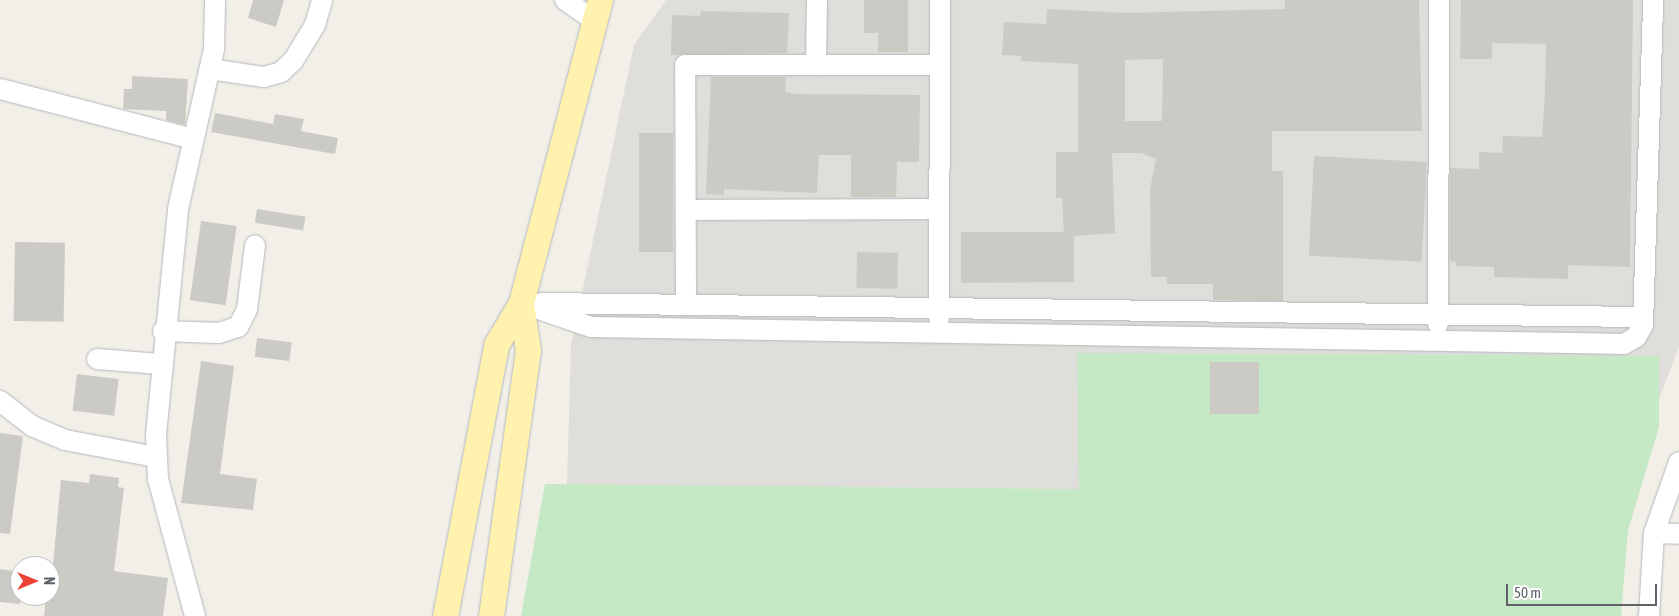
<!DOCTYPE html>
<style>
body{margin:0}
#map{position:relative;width:1679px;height:616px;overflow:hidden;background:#f1efe8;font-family:"Asap Condensed",sans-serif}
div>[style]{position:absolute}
.industrial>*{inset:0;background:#e0deda}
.green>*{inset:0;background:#c5e8c5}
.building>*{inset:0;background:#cccac5;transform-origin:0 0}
.roads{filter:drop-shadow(0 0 1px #b5b8bc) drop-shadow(0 0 1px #b5b8bc)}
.minor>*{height:20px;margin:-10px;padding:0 10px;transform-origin:10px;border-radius:10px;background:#fff}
.major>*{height:25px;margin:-12.5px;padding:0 12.5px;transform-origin:12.5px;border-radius:12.5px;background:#fff2af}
span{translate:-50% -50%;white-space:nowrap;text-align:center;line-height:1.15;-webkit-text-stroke:4px #fff;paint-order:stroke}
.north{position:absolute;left:10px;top:556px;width:50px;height:50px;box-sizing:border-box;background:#fff;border:1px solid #bfc1c3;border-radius:50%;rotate:90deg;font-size:14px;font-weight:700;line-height:20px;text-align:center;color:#5f6368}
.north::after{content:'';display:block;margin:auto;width:18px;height:22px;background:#ea4335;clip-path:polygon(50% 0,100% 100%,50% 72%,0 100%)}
.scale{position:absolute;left:1506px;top:584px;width:151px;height:22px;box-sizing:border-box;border:2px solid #5f6368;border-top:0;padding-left:6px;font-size:15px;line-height:18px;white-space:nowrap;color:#5f6368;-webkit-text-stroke:4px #fff;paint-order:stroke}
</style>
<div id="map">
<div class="industrial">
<div style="clip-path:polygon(666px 0,1679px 0,1679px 347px,1623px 493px,567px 485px,571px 345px,634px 45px)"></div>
</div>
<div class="green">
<div style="clip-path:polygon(1077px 353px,1659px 356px,1659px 427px,1628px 530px,1621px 616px,521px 616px,545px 484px,1079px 489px)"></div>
</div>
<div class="building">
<div style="clip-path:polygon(253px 0,284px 0,276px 27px,248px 18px)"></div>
<div style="clip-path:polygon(864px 0,908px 0,908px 52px,878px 52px,878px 33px,864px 33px)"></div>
<div style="clip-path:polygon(evenodd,1285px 0,1419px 0,1422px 131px,1272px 131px,1272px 171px,1283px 171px,1283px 301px,1213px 300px,1213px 284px,1167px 284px,1167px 277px,1151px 277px,1150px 189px,1156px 159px,1142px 153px,1112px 153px,1115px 233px,1074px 236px,1074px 282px,961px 283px,961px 232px,1064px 232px,1062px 198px,1056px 198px,1056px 152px,1078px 152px,1078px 64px,1021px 61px,1021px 56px,1002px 55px,1004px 22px,1046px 24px,1047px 9px,1126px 13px,1285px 9px,1285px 0,1163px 59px,1162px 121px,1125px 121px,1125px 60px,1163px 59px)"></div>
<div style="clip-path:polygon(1461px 0,1633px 0,1630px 267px,1568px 265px,1568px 279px,1494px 277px,1494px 267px,1456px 266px,1456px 262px,1450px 261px,1450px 168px,1479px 169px,1479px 152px,1502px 153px,1503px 136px,1542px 137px,1545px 91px,1546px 44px,1492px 43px,1492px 59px,1460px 59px)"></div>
<div style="clip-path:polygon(701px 11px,789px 13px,787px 53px,671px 55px,672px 15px,700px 16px)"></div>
<div style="clip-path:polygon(132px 76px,188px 79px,185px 125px,166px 120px,166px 111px,123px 109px,124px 89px,132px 89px)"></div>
<div style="clip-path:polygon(711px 77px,786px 77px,785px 92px,798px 94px,920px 95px,919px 162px,897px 162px,896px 197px,851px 197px,851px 155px,819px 155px,817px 193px,724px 189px,724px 195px,706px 194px)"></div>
<div style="clip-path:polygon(215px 113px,273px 124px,275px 114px,304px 119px,301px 131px,338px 138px,335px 154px,211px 132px)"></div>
<div style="left:639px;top:133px;width:34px;height:119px"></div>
<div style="left:1314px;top:156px;width:113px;height:100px;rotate:3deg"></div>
<div style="left:257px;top:209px;width:49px;height:14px;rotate:9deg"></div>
<div style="left:201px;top:221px;width:36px;height:80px;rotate:8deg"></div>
<div style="left:15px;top:242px;width:50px;height:79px;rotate:1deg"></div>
<div style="left:857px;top:252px;width:41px;height:36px;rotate:1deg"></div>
<div style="left:257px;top:338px;width:35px;height:19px;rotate:7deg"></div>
<div style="clip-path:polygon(201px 361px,234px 366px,220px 474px,257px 479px,253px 510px,181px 503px)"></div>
<div style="left:1210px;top:362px;width:49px;height:52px"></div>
<div style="left:77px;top:374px;width:42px;height:37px;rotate:7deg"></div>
<div style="clip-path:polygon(0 433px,23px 436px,10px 534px,0 533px)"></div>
<div style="clip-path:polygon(90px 474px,119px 478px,118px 487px,124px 488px,114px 571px,168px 578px,163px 616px,44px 616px,46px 596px,50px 596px,61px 480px,89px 483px)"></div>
<div style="clip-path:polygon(0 569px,20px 572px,20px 604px,0 602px)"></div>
</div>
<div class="roads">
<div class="minor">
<div style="left:565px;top:0;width:35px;rotate:35deg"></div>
<div style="left:816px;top:65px;width:65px;rotate:-89.1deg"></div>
<div style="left:210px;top:69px;width:55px;rotate:8.4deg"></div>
<div style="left:264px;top:77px;width:18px;rotate:-16deg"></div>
<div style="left:281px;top:72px;width:16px;rotate:-43deg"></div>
<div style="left:293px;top:61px;width:42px;rotate:-58.6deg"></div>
<div style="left:315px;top:25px;width:26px;rotate:-74deg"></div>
<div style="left:0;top:89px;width:199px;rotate:14.5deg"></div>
<div style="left:686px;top:210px;width:253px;rotate:-0.2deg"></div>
<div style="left:521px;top:303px;width:74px;rotate:18.9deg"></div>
<div style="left:591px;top:327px;width:1033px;rotate:0.94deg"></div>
<div style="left:1624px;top:344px;width:14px;rotate:-30deg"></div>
<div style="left:1636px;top:337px;width:14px;rotate:-60deg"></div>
<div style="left:1643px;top:325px;width:325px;rotate:-88.2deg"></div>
<div style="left:541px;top:303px;width:1102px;rotate:0.73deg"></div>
<div style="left:686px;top:305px;width:240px;rotate:-90.2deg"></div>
<div style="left:685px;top:65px;width:254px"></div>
<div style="left:939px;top:318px;width:318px;rotate:-89.8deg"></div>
<div style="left:1438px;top:324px;width:324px;rotate:-89.8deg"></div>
<div style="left:163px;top:331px;width:56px;rotate:2deg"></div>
<div style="left:219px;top:333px;width:20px;rotate:-18deg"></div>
<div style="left:238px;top:327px;width:20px;rotate:-63deg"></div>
<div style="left:247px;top:309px;width:64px;rotate:-82.8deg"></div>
<div style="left:97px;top:359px;width:63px;rotate:4.5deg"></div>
<div style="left:0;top:401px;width:41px;rotate:38deg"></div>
<div style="left:32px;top:426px;width:36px;rotate:23deg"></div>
<div style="left:65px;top:440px;width:93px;rotate:10.6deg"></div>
<div style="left:1654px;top:533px;width:25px;rotate:2deg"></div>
<div style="left:195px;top:616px;width:142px;rotate:-105.1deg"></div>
<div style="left:158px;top:479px;width:44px;rotate:-92.6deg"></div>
<div style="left:156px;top:435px;width:227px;rotate:-84.4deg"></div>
<div style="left:178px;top:209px;width:164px;rotate:-77.3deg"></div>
<div style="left:214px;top:49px;width:49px;rotate:-88.8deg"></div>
<div style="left:1649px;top:616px;width:83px;rotate:-86.6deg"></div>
<div style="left:1654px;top:533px;width:75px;rotate:-70.6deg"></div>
</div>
<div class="major">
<div style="left:445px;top:616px;width:276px;rotate:-79.3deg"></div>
<div style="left:496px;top:345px;width:49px;rotate:-59.2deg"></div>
<div style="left:521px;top:303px;width:313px;rotate:-75.4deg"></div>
<div style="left:491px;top:616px;width:268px;rotate:-82.1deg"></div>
<div style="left:528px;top:351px;width:49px;rotate:-98.3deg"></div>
</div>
</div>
<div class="north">N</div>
<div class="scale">50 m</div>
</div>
